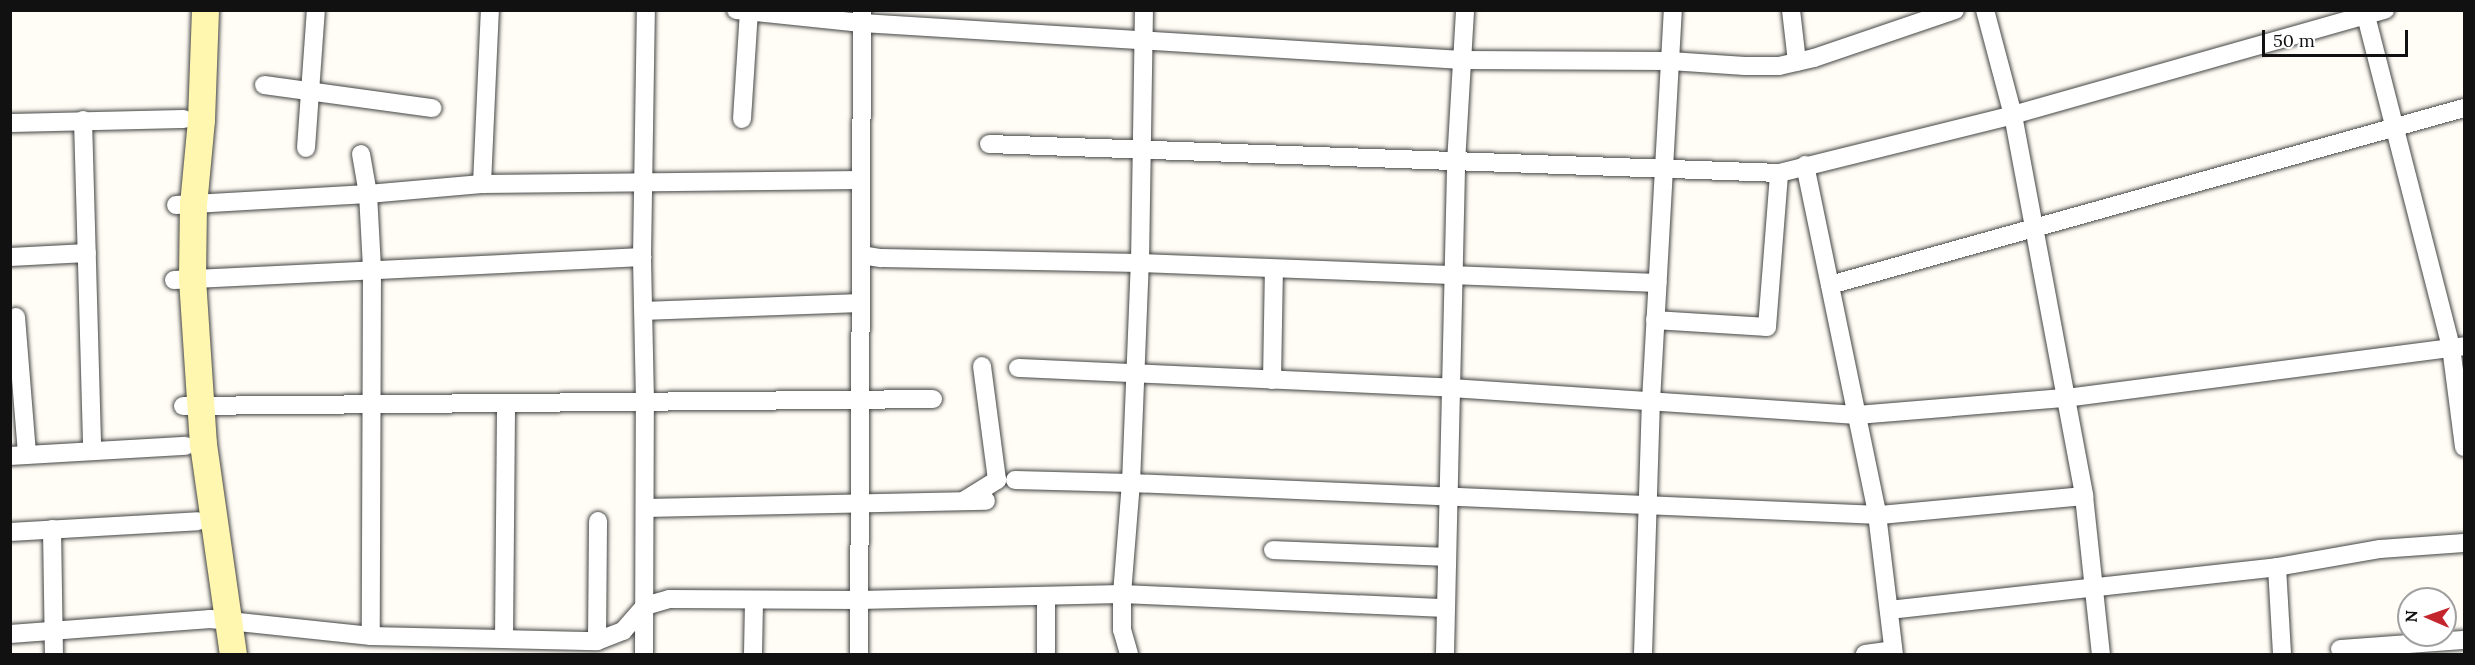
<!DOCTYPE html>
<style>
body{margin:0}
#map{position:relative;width:2475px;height:665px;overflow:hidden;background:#fffdf5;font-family:Lora,serif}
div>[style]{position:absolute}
.roads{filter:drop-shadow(0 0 2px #444) drop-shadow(0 0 2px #444)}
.street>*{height:18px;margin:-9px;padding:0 9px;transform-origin:9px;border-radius:9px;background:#fff}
.secondary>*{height:27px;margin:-13.5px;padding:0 13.5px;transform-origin:13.5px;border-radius:13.5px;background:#fff6b0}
span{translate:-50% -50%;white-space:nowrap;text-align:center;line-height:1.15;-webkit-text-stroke:6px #fff;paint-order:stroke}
.frame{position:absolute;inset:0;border:12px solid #111;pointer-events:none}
.north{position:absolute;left:2397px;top:587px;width:60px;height:60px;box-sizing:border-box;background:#fff;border:2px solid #a0a0a0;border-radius:50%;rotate:272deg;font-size:16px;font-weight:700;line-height:24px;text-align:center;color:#111}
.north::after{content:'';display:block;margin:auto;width:21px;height:27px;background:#c4262e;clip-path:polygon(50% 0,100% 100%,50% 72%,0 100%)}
.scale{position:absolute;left:2262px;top:30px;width:146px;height:27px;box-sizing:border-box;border:3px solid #111;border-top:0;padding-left:8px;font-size:18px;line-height:21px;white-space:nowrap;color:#111;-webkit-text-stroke:4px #fff;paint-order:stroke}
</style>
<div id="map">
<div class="roads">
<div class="street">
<div style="left:736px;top:10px;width:127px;rotate:5.9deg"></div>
<div style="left:862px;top:23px;width:601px;rotate:3.53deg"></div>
<div style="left:1462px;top:60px;width:208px;rotate:0.3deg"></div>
<div style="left:1670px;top:61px;width:75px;rotate:3.8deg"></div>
<div style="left:1745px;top:66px;width:34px"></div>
<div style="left:1779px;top:66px;width:36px;rotate:-13deg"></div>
<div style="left:1814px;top:58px;width:149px;rotate:-18.8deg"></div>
<div style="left:1791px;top:10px;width:52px;rotate:83.4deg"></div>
<div style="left:1985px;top:10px;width:109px;rotate:75.1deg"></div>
<div style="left:2013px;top:115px;width:388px;rotate:79.4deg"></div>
<div style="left:2084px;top:496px;width:159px;rotate:83.9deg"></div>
<div style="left:2366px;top:16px;width:342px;rotate:75.6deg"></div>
<div style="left:2451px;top:347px;width:101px;rotate:82.6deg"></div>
<div style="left:264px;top:85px;width:170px;rotate:7.8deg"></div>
<div style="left:742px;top:119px;width:108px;rotate:-86.3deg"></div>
<div style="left:83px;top:120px;width:331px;rotate:88.4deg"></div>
<div style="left:10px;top:123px;width:174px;rotate:-1.3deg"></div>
<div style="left:989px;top:144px;width:791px;rotate:2.1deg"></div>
<div style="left:1779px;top:173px;width:241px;rotate:-13.9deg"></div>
<div style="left:2013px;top:115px;width:387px;rotate:-15.8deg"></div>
<div style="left:306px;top:148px;width:138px;rotate:-85.9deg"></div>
<div style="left:361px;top:154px;width:41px;rotate:80.1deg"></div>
<div style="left:368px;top:194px;width:75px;rotate:86.9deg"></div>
<div style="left:372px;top:269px;width:367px;rotate:90.2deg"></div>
<div style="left:1805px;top:165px;width:356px;rotate:78.3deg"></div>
<div style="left:1877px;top:514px;width:141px;rotate:83.1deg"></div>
<div style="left:482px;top:184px;width:174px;rotate:-87.4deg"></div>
<div style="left:176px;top:205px;width:192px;rotate:-3.3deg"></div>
<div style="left:368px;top:194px;width:114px;rotate:-5deg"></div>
<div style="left:482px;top:184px;width:378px;rotate:-0.6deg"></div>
<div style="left:861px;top:255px;width:20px;rotate:9deg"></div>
<div style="left:881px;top:258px;width:259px;rotate:1.1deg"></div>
<div style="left:1140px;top:263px;width:518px;rotate:2.21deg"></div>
<div style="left:10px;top:257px;width:77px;rotate:-3deg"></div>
<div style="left:174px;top:280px;width:469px;rotate:-2.8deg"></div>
<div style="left:1830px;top:285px;width:658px;rotate:-15.6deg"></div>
<div style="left:644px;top:311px;width:215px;rotate:-2.1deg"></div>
<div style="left:16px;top:317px;width:138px;rotate:85.4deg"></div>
<div style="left:1655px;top:320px;width:112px;rotate:3.6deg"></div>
<div style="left:1767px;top:327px;width:154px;rotate:-85.5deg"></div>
<div style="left:1018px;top:368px;width:433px;rotate:2.6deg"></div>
<div style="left:1451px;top:388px;width:407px;rotate:3.8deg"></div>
<div style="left:1857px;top:415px;width:210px;rotate:-4.7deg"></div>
<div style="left:2066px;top:398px;width:401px;rotate:-7.4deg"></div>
<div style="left:1272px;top:380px;width:111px;rotate:-89deg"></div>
<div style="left:183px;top:406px;width:750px;rotate:-0.53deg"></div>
<div style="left:10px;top:456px;width:176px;rotate:-3.3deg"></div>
<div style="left:1015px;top:480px;width:116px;rotate:1.5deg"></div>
<div style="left:1131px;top:483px;width:750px;rotate:2.45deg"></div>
<div style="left:1880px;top:515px;width:205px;rotate:-5.3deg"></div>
<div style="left:965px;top:500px;width:38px;rotate:-32deg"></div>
<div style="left:997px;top:480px;width:115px;rotate:-97.5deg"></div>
<div style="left:645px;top:508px;width:341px;rotate:-1.2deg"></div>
<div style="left:52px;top:529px;width:125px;rotate:89.1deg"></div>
<div style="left:10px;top:532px;width:188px;rotate:-3.3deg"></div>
<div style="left:1273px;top:550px;width:174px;rotate:2.3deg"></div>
<div style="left:2277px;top:567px;width:87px;rotate:86.7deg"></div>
<div style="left:1046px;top:598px;width:56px;rotate:90deg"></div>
<div style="left:1889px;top:610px;width:390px;rotate:-6.3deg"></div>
<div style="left:2277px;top:567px;width:105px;rotate:-9.9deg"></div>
<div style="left:2380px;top:549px;width:84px;rotate:-4.1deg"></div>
<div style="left:10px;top:634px;width:201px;rotate:-4.3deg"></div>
<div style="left:210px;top:619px;width:162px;rotate:6deg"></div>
<div style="left:371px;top:636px;width:226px;rotate:1.3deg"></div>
<div style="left:597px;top:641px;width:28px;rotate:-21deg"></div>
<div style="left:623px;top:631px;width:33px;rotate:-49deg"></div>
<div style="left:645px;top:606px;width:25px;rotate:-16deg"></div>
<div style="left:669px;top:599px;width:190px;rotate:0.3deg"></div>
<div style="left:859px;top:600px;width:263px;rotate:-1.3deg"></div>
<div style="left:1122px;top:594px;width:324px;rotate:2.5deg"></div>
<div style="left:504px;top:639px;width:236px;rotate:-89.5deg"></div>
<div style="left:597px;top:641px;width:120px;rotate:-89.5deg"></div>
<div style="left:2340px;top:649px;width:124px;rotate:-4.2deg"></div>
<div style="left:644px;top:654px;width:252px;rotate:-89.8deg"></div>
<div style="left:645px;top:402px;width:145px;rotate:-91.2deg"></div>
<div style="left:642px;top:257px;width:247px;rotate:-89.1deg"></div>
<div style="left:753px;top:654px;width:52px;rotate:-88.9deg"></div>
<div style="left:859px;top:654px;width:643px;rotate:-89.73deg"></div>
<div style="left:1129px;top:654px;width:25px;rotate:-106deg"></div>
<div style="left:1122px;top:630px;width:36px;rotate:-90deg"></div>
<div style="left:1122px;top:594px;width:111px;rotate:-85.4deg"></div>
<div style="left:1131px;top:483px;width:220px;rotate:-87.7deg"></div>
<div style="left:1140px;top:263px;width:253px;rotate:-89.1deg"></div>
<div style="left:1445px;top:654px;width:491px;rotate:-88.7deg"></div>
<div style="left:1456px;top:163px;width:153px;rotate:-86.6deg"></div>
<div style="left:1643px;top:654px;width:253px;rotate:-88.2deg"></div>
<div style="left:1651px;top:401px;width:392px;rotate:-86.8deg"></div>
<div style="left:1865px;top:654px;width:28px;rotate:-8deg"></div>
</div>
<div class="secondary">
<div style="left:205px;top:10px;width:110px;rotate:92.1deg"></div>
<div style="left:201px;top:120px;width:84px;rotate:95.4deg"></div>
<div style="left:193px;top:204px;width:75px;rotate:90.8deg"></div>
<div style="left:192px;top:279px;width:165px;rotate:86.2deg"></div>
<div style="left:203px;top:444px;width:212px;rotate:81.9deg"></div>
</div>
</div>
<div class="frame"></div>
<div class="north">N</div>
<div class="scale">50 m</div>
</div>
